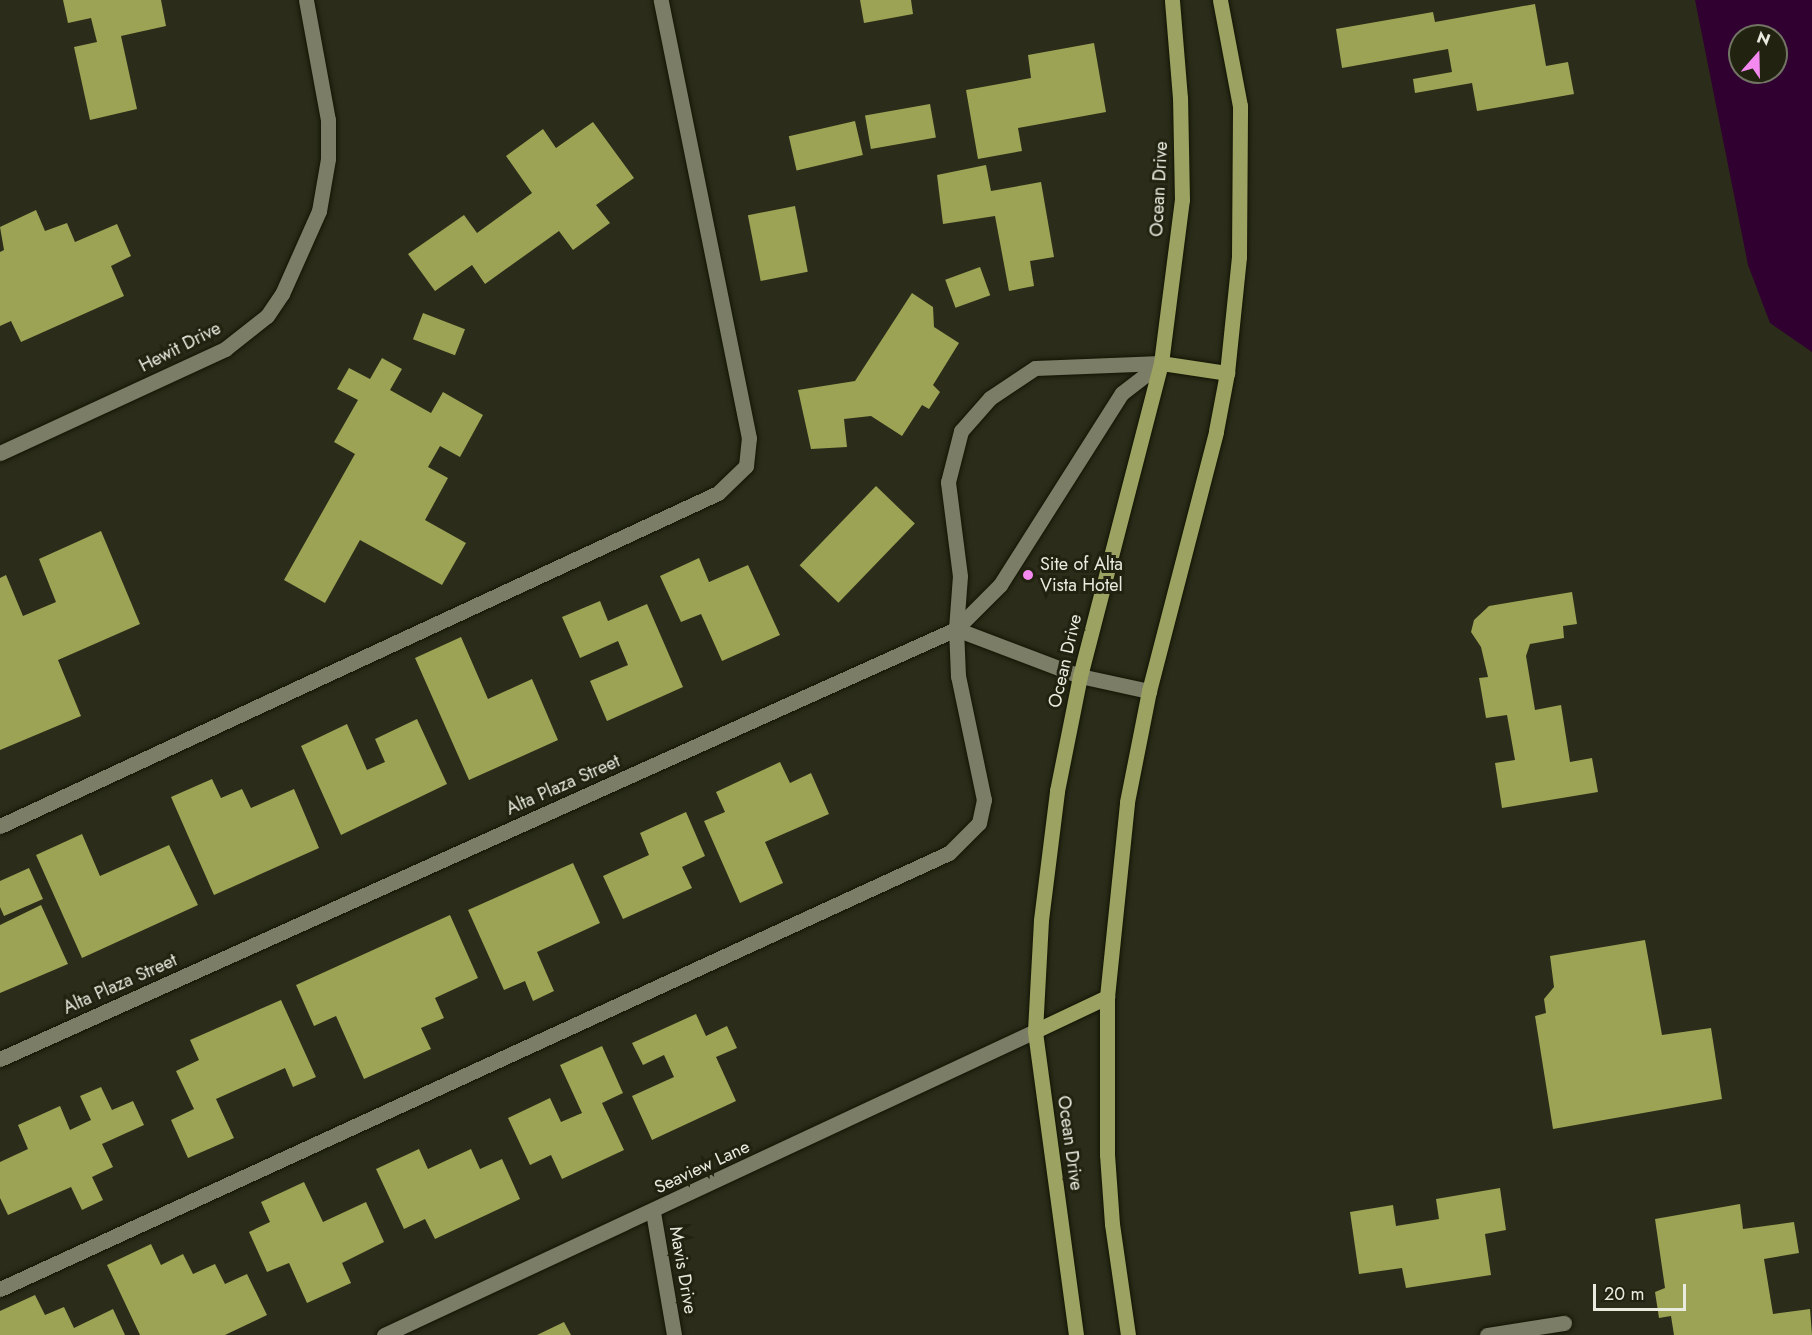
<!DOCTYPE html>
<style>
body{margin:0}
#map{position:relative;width:1812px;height:1335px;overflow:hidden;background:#2b2d1a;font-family:Jost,sans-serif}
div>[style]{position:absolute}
.water>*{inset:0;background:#300030}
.building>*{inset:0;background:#9ca354;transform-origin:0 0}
.roads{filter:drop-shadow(0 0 2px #131504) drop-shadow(0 0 2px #131504)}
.lane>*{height:15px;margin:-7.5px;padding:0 7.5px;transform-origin:7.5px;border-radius:7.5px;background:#7b7d67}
.street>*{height:15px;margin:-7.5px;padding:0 7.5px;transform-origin:7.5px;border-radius:7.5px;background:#7b7d67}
.primary>*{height:15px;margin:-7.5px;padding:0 7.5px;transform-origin:7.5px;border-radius:7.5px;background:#9ca261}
.dots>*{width:16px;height:16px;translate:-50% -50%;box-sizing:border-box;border:3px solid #212310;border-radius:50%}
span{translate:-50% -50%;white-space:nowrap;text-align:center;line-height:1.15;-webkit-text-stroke:6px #212310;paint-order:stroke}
.street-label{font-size:18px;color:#e9ebdf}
.poi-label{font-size:18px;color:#e9ebdf}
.left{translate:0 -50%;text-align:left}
.north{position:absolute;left:1728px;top:24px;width:60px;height:60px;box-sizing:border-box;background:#212310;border:2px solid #717363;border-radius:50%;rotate:20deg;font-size:16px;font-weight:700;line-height:24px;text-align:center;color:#e9ebdf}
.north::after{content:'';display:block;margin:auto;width:21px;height:27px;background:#f489f0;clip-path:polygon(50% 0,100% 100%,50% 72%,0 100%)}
.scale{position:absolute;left:1593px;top:1284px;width:93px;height:27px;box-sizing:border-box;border:3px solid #e9ebdf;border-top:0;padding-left:8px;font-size:18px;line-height:21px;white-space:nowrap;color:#e9ebdf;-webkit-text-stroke:4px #212310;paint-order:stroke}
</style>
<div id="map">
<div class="water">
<div style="clip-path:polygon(evenodd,1695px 0,1812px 0,1812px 352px,1770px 323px,1748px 265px,1695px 0,1740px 36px,1776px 36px,1776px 72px,1740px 72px,1740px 36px)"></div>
</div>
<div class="building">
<div style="clip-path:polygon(63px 0,161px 0,166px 26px,121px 36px,137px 109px,90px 120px,74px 47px,97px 42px,91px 18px,68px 23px)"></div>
<div style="clip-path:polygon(860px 0,911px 0,913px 14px,864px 23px)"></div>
<div style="clip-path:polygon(1535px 4px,1546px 66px,1568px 62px,1574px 94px,1477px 111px,1472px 83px,1415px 93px,1413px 79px,1452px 72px,1448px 49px,1342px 68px,1336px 29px,1433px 12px,1435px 22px)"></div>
<div style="clip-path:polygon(1094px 43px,1106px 112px,1018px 128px,1022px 151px,978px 159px,966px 90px,1031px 78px,1028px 55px)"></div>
<div style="left:930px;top:104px;width:34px;height:66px;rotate:80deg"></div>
<div style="left:855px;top:121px;width:35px;height:68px;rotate:77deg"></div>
<div style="clip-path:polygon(593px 122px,634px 178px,596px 205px,610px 223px,573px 250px,559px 231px,485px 284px,472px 265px,435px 291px,408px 254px,464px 215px,477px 233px,532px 193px,506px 156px,543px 129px,556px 148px)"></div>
<div style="clip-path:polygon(986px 165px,991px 191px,1041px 182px,1054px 257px,1030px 261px,1034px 286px,1009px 291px,995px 216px,943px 224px,937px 175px)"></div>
<div style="left:795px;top:206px;width:67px;height:48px;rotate:79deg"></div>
<div style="clip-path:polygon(36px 210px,45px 231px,67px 223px,75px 242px,117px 224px,131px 256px,111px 266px,124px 296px,21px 342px,11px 321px,0 326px,0 252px,4px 250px,0 227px)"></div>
<div style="left:980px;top:267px;width:30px;height:37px;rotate:70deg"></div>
<div style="clip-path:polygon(912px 293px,933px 307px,934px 327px,959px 343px,933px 385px,940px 392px,929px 409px,922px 405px,902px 436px,871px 416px,844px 419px,847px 447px,811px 449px,798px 390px,855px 381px)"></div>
<div style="left:423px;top:313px;width:45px;height:28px;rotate:21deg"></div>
<div style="clip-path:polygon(382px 358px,402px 369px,390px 390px,431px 413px,443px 392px,483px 415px,460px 457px,440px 446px,428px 467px,448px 478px,425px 520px,466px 543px,442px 585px,360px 540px,325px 603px,284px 580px,355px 454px,334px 442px,358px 400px,337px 389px,349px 368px,370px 379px)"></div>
<div style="left:876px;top:486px;width:54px;height:110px;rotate:44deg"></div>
<div style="clip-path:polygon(101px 531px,140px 624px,58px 660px,81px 716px,0 750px,0 578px,6px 575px,23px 616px,56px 602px,39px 559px)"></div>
<div style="clip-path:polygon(699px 558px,709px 582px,748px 565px,780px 635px,722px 661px,701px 614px,681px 622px,660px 576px)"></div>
<div style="clip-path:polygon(1572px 592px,1577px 624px,1563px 626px,1564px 638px,1530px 644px,1526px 656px,1535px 710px,1561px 705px,1570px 762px,1592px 758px,1598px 792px,1502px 808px,1495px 763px,1515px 760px,1507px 715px,1486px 718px,1479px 678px,1488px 677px,1481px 647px,1471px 632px,1474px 620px,1489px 606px)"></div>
<div style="clip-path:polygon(600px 601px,608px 621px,647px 604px,683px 687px,607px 721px,590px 681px,628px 665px,618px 641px,580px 658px,562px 617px)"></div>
<div style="clip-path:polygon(461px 637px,488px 699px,532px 679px,558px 740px,469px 780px,415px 658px)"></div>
<div style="clip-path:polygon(417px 719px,447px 784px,341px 835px,301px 746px,347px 724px,367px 770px,385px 762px,375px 739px)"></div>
<div style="clip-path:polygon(780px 762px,790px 783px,811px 773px,829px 814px,765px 842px,783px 883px,740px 903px,704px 821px,725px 812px,716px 792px)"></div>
<div style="clip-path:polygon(212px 779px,221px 798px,242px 789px,251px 808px,294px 789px,319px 848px,214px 895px,171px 797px)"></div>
<div style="clip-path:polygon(686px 812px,705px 856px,682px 867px,692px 888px,623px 919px,603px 876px,649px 855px,640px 833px)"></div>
<div style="clip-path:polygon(82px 834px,100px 876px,169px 845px,198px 905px,82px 958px,36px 855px)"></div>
<div style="clip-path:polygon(573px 863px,600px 923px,537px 952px,554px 991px,533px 1001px,525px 981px,504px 990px,468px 910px)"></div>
<div style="clip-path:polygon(29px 868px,43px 899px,4px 916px,0 907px,0 881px)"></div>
<div style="clip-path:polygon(41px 905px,68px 964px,0 993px,0 925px)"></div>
<div style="clip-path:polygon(450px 915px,478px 978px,435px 998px,444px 1018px,421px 1028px,431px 1049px,364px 1079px,336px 1016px,314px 1026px,296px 985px)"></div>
<div style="clip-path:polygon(1645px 940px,1662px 1035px,1711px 1028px,1722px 1099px,1553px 1129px,1535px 1016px,1546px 1013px,1544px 999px,1554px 987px,1550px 956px)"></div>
<div style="clip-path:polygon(281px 1000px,316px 1077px,293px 1087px,285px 1068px,216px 1099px,234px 1138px,188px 1158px,171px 1120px,194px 1109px,176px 1071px,199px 1060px,190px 1040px)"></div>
<div style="clip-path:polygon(696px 1014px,706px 1036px,727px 1026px,737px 1048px,716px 1057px,736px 1101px,652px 1140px,632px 1096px,674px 1077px,664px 1055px,643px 1065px,632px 1043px)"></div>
<div style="clip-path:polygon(602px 1046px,623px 1093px,602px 1103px,624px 1150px,562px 1179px,551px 1155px,530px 1165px,508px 1118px,550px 1098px,561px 1122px,582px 1113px,560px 1065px)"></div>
<div style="clip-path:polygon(101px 1087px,112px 1110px,133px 1101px,144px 1125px,102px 1144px,113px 1167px,92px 1177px,103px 1200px,82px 1210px,71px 1187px,8px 1215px,0 1198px,0 1162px,28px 1149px,18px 1125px,60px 1106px,70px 1130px,91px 1120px,80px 1096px)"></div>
<div style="clip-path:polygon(419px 1149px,428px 1169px,471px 1149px,480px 1169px,502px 1159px,520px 1199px,435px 1239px,425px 1219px,404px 1229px,376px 1169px)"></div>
<div style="clip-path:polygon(304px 1182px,323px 1222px,366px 1202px,384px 1242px,342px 1263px,351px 1283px,307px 1303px,289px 1263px,267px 1272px,249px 1232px,270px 1222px,261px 1202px)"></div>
<div style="clip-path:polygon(1500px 1188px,1506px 1230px,1485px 1234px,1491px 1275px,1406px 1288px,1402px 1268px,1359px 1274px,1350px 1212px,1393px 1205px,1396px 1226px,1439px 1219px,1436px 1199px)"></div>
<div style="clip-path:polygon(1740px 1204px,1743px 1229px,1794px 1222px,1799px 1253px,1764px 1259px,1773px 1314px,1810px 1309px,1812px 1335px,1674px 1335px,1671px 1316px,1659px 1318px,1655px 1292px,1665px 1288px,1655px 1219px)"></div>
<div style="clip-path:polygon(151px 1244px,161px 1265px,183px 1254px,193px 1274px,215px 1264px,225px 1284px,247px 1274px,267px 1315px,225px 1335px,140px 1335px,107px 1265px)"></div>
<div style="clip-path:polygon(35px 1295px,45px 1315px,64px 1307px,74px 1328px,113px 1309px,125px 1335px,0 1335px,0 1311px)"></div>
<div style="clip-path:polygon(564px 1322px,571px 1335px,537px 1335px)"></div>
</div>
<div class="roads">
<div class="lane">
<div style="left:0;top:826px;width:791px;rotate:-24.88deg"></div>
<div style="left:718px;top:493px;width:39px;rotate:-44deg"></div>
<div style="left:746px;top:466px;width:28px;rotate:-84deg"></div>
<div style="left:749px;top:438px;width:447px;rotate:-101.4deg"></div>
<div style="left:0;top:1289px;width:1044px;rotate:-24.68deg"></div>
<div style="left:949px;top:853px;width:42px;rotate:-45deg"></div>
<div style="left:979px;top:823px;width:24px;rotate:-78deg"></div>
<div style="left:984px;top:800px;width:127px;rotate:-101.8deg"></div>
<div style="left:958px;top:676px;width:47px;rotate:-92.4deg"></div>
<div style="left:956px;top:629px;width:53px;rotate:-85.7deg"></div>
<div style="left:960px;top:576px;width:95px;rotate:-97.3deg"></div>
<div style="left:948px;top:482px;width:53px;rotate:-75.7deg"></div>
<div style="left:961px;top:431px;width:44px;rotate:-48.7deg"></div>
<div style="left:990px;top:398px;width:54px;rotate:-33.7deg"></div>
<div style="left:1035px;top:368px;width:126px;rotate:-2.3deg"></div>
</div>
<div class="street">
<div style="left:0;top:453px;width:248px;rotate:-24.8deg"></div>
<div style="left:225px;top:349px;width:53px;rotate:-38.2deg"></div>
<div style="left:267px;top:316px;width:27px;rotate:-56deg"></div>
<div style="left:282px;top:294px;width:91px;rotate:-66deg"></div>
<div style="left:319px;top:211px;width:53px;rotate:-80.2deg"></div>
<div style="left:328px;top:159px;width:39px;rotate:-90deg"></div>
<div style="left:328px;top:120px;width:122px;rotate:-100.4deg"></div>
<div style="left:956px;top:629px;width:62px;rotate:-45deg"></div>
<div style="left:1000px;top:585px;width:227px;rotate:-57.6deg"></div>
<div style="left:1122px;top:393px;width:49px;rotate:-37.6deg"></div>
<div style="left:0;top:1059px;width:1048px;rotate:-24.22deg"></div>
<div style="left:956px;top:629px;width:133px;rotate:20.8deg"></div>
<div style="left:1080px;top:676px;width:71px;rotate:12.3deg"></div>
<div style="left:653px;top:1212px;width:125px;rotate:80.3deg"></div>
<div style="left:384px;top:1335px;width:718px;rotate:-25.03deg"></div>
<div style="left:1487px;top:1335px;width:78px;rotate:-8.9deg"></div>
</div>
<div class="primary">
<div style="left:1161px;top:363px;width:67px;rotate:8.6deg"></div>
<div style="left:1035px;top:1031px;width:80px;rotate:-25.3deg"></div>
<div style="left:1076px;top:1335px;width:307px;rotate:-97.7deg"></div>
<div style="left:1035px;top:1031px;width:111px;rotate:-86.9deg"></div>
<div style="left:1041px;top:920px;width:130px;rotate:-82.9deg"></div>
<div style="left:1057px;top:791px;width:117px;rotate:-78.7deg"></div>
<div style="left:1080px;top:676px;width:323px;rotate:-75.5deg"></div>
<div style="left:1161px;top:363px;width:164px;rotate:-82.7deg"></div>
<div style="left:1182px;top:200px;width:102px;rotate:-91.1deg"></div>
<div style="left:1180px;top:98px;width:98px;rotate:-94.7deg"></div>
<div style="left:1128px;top:1335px;width:112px;rotate:-98.2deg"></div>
<div style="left:1112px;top:1224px;width:69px;rotate:-94.1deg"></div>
<div style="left:1107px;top:1155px;width:158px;rotate:-90deg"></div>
<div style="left:1107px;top:997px;width:196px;rotate:-84.1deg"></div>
<div style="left:1127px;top:802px;width:113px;rotate:-78.8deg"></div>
<div style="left:1149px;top:691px;width:268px;rotate:-75.5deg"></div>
<div style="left:1216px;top:431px;width:59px;rotate:-79.3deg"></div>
<div style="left:1227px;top:373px;width:117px;rotate:-84.1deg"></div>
<div style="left:1239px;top:257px;width:151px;rotate:-89.6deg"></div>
<div style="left:1240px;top:106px;width:108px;rotate:-100.7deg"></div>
</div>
</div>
<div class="dots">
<div style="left:1028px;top:575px;background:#f489f0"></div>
</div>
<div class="street-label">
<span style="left:1159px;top:189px;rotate:-87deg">Ocean Drive</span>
<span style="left:180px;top:347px;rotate:-27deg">Hewit Drive</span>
<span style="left:1065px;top:661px;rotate:-77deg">Ocean Drive</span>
<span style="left:563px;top:785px;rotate:-24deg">Alta Plaza Street</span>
<span style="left:120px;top:984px;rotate:-24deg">Alta Plaza Street</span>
<span style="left:1070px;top:1143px;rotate:82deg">Ocean Drive</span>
<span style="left:702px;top:1167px;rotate:-25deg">Seaview Lane</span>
<span style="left:683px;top:1270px;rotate:80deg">Mavis Drive</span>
</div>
<div class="poi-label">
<span class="left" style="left:1040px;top:575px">Site of Alta<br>Vista Hotel</span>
</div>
<div class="north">N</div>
<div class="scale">20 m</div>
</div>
